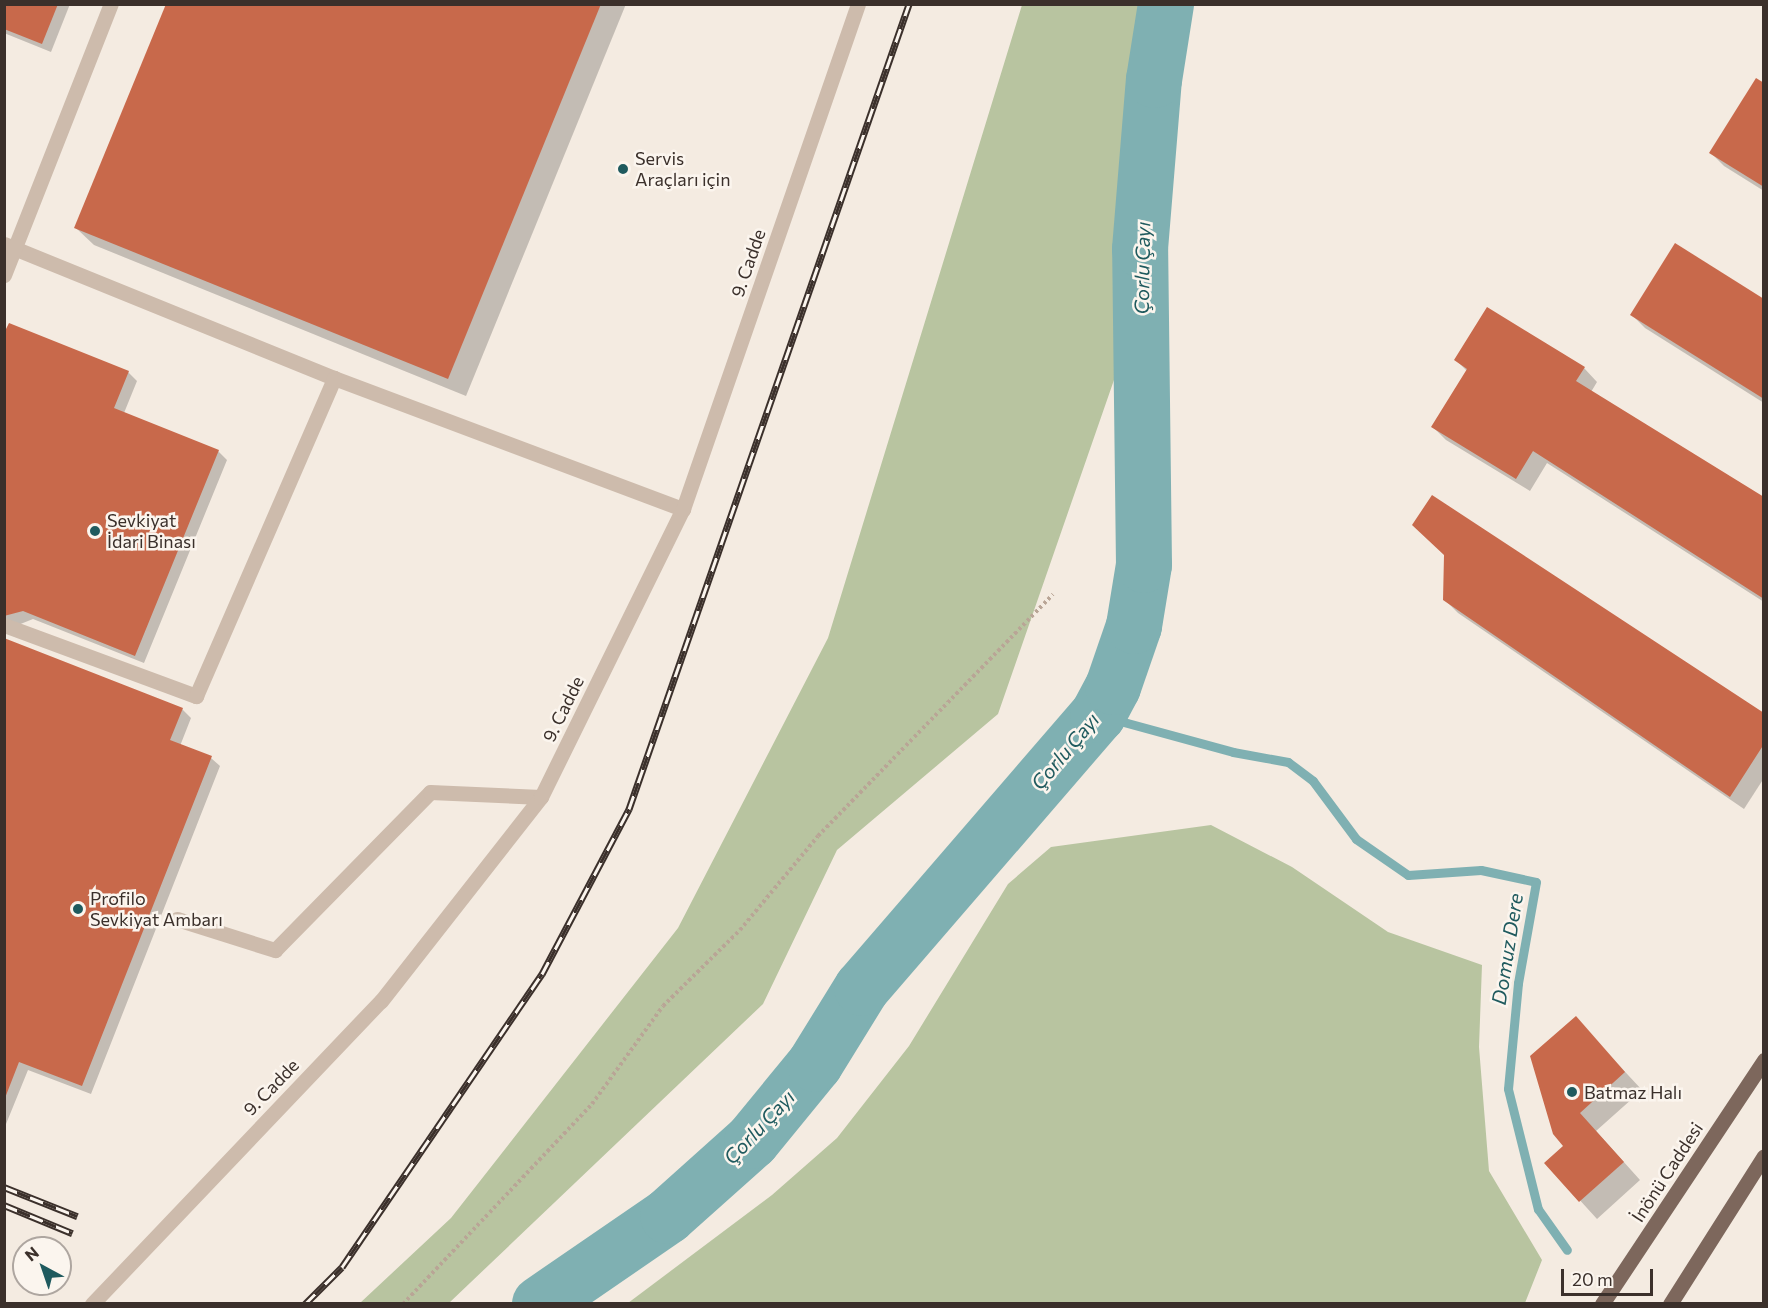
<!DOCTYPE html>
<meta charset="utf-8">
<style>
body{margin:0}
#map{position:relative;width:1768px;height:1308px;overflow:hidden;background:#f4ebe1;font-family:Commissioner,sans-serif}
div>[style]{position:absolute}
.green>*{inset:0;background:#b8c4a0}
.shadow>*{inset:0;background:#0003}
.stream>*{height:9px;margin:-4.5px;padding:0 4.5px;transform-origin:4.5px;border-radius:4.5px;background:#7fb0b2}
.river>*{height:56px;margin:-28px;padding:0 28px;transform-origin:28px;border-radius:28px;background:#7fb0b2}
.building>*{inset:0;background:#c8694b}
.path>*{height:4px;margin-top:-2px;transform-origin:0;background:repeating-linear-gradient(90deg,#b9a596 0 3px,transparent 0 6px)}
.service>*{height:15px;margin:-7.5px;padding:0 7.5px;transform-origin:7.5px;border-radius:7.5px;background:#cdbbac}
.primary>*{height:15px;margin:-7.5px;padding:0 7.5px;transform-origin:7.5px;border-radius:7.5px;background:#7d675c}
.rail>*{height:7px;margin-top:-3.5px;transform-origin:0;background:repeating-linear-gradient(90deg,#fbf5ee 0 14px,#3b302b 0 28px);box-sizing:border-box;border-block:2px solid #3b302b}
.dots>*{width:16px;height:16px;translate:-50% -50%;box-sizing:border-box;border:3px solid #fbf5ee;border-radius:50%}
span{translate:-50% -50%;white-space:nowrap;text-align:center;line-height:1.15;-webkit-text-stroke:5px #fbf5ee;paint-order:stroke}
.poi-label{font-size:18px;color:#3b302b}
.left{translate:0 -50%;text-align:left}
.street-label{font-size:18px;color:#3b302b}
.water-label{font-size:20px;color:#1f5a5e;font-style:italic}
.frame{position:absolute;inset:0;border:6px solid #3b302b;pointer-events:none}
.north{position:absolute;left:12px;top:1236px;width:60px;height:60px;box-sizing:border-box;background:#fbf5ee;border:2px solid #aea6a0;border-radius:50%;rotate:320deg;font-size:16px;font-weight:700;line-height:24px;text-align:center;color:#3b302b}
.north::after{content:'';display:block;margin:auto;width:21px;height:27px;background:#1f5a5e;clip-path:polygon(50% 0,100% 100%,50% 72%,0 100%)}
.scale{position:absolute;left:1561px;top:1269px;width:92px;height:27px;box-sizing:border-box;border:3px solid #3b302b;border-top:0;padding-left:8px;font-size:18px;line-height:21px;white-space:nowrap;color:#3b302b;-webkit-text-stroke:4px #fbf5ee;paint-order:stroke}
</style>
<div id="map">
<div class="green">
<div style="clip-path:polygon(1022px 5px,1139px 5px,1123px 354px,998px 714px,837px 850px,763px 1004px,449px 1303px,360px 1303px,451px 1218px,678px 928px,828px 638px)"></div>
<div style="clip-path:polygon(1211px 825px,1292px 867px,1388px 932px,1482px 965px,1479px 1047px,1489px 1171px,1542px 1260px,1525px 1303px,628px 1303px,772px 1195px,837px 1138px,909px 1046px,1008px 884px,1051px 847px)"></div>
</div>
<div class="shadow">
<div style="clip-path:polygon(4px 4px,70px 4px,51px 52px,4px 33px)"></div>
<div style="clip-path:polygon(167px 4px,626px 4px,466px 396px,94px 245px,76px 228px)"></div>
<div style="clip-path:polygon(1764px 85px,1764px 191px,1724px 166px,1711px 153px)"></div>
<div style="clip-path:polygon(1764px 301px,1764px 403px,1645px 328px,1632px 315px)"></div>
<div style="clip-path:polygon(1488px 309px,1584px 368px,1597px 382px,1591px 392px,1764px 499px,1764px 602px,1547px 463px,1530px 491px,1446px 440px,1433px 427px,1467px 371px,1456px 360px)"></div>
<div style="clip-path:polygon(4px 337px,128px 372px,137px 381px,124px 413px,218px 451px,227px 460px,144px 663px,33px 619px,18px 625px,4px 620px)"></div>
<div style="clip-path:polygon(1445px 600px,1764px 715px,1764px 778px,1744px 809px,1458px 613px)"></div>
<div style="clip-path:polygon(4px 640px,182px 709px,191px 718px,180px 746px,211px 758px,220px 766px,91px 1094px,28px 1070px,4px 1129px)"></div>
<div style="clip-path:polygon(1575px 1018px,1642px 1090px,1596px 1131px,1640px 1180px,1597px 1219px,1546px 1163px,1565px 1146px)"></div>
</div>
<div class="stream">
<div style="left:1098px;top:715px;width:140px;rotate:15.3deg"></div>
<div style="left:1233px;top:752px;width:56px;rotate:10.3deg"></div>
<div style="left:1288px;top:762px;width:31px;rotate:37deg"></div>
<div style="left:1313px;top:781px;width:72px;rotate:53.4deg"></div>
<div style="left:1356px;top:839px;width:63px;rotate:34.7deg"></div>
<div style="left:1408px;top:875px;width:73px;rotate:-3.9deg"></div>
<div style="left:1481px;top:870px;width:56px;rotate:12.3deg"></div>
<div style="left:1536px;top:882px;width:103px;rotate:100.1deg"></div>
<div style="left:1518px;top:983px;width:106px;rotate:95.4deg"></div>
<div style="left:1508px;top:1089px;width:124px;rotate:76deg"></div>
<div style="left:1538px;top:1209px;width:50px;rotate:54.7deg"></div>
</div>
<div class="river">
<div style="left:540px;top:1304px;width:155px;rotate:-34.5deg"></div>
<div style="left:668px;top:1216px;width:113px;rotate:-41.8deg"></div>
<div style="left:752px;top:1141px;width:99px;rotate:-50.7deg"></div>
<div style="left:815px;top:1064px;width:89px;rotate:-58.3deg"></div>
<div style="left:862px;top:988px;width:361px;rotate:-49.2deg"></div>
<div style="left:1098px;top:715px;width:32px;rotate:-62deg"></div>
<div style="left:1113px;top:687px;width:65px;rotate:-71deg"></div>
<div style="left:1134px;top:626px;width:62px;rotate:-80.7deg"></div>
<div style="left:1144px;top:565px;width:316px;rotate:-90.7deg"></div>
<div style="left:1140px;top:249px;width:170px;rotate:-85.3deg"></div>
<div style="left:1154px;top:80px;width:77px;rotate:-81deg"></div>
</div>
<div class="building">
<div style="clip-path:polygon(4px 4px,58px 4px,42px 44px,4px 29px)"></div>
<div style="clip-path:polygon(166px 4px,601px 4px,448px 379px,74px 228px)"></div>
<div style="clip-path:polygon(1756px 78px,1764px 83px,1764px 187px,1709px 153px)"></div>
<div style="clip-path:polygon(1675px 243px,1764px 299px,1764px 399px,1630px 315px)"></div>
<div style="clip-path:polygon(1487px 307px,1585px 367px,1576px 381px,1764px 497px,1764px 599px,1533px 451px,1516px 479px,1431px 427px,1467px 369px,1454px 360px)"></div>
<div style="clip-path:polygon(9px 323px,129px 371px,114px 408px,219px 450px,135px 656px,23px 611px,4px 616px,4px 333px)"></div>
<div style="clip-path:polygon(1432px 495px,1764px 713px,1764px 744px,1730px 797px,1443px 600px,1444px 555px,1412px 525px)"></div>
<div style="clip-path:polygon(4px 638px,183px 708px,170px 740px,212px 756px,82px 1086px,19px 1062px,5px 1098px)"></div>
<div style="clip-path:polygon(1576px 1016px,1625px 1072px,1580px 1113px,1624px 1162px,1579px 1202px,1544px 1163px,1563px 1146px,1553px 1134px,1530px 1056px)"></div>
</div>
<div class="path">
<div style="left:403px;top:1304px;width:275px;rotate:-46.6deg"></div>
<div style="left:592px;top:1104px;width:121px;rotate:-54.1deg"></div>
<div style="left:663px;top:1006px;width:108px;rotate:-44.6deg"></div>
<div style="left:740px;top:930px;width:122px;rotate:-50.3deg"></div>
<div style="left:818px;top:836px;width:337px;rotate:-45.8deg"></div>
</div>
<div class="service">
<div style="left:4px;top:244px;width:356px;rotate:22.1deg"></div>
<div style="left:334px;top:378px;width:373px;rotate:20.6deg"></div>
<div style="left:4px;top:275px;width:291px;rotate:-68.5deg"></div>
<div style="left:4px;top:625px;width:205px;rotate:20.3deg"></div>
<div style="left:196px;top:696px;width:347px;rotate:-66.5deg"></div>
<div style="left:177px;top:919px;width:103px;rotate:17.6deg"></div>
<div style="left:275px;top:950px;width:221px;rotate:-45.5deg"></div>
<div style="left:430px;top:792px;width:111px;rotate:2.6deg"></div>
<div style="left:92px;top:1304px;width:419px;rotate:-46.4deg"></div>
<div style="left:381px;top:1001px;width:259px;rotate:-51.9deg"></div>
<div style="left:541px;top:797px;width:321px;rotate:-63.8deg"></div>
<div style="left:683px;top:509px;width:534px;rotate:-70.89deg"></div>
</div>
<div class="primary">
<div style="left:1602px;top:1304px;width:293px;rotate:-56.4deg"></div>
<div style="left:1670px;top:1304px;width:175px;rotate:-57.6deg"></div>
</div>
<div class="rail">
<div style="left:4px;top:1187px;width:79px;rotate:21.7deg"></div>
<div style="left:4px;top:1205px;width:74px;rotate:22.4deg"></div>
<div style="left:305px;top:1304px;width:52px;rotate:-45deg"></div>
<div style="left:342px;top:1267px;width:355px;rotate:-55.7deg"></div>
<div style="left:542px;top:974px;width:187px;rotate:-62.2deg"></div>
<div style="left:629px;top:809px;width:852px;rotate:-70.82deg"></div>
</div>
<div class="dots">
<div style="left:623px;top:169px;background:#1f5a5e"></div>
<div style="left:95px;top:531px;background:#1f5a5e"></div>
<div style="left:78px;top:909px;background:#1f5a5e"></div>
<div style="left:1572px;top:1092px;background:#1f5a5e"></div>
</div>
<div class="poi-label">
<span class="left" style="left:635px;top:169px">Servis<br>Araçları için</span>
<span class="left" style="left:107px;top:531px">Sevkiyat<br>İdari Binası</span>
<span class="left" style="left:90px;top:909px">Profilo<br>Sevkiyat Ambarı</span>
<span class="left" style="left:1584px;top:1092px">Batmaz Halı</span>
</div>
<div class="street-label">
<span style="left:748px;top:263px;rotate:-71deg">9. Cadde</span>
<span style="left:563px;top:709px;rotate:-64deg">9. Cadde</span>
<span style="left:271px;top:1087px;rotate:-46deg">9. Cadde</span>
<span style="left:1667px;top:1172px;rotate:-57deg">İnönü Caddesi</span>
</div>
<div class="water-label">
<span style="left:1142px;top:268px;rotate:-89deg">Çorlu Çayı</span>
<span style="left:1065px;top:751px;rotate:-50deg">Çorlu Çayı</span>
<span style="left:1507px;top:949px;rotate:-81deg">Domuz Dere</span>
<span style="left:759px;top:1127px;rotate:-47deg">Çorlu Çayı</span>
</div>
<div class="frame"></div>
<div class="north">N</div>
<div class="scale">20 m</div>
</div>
